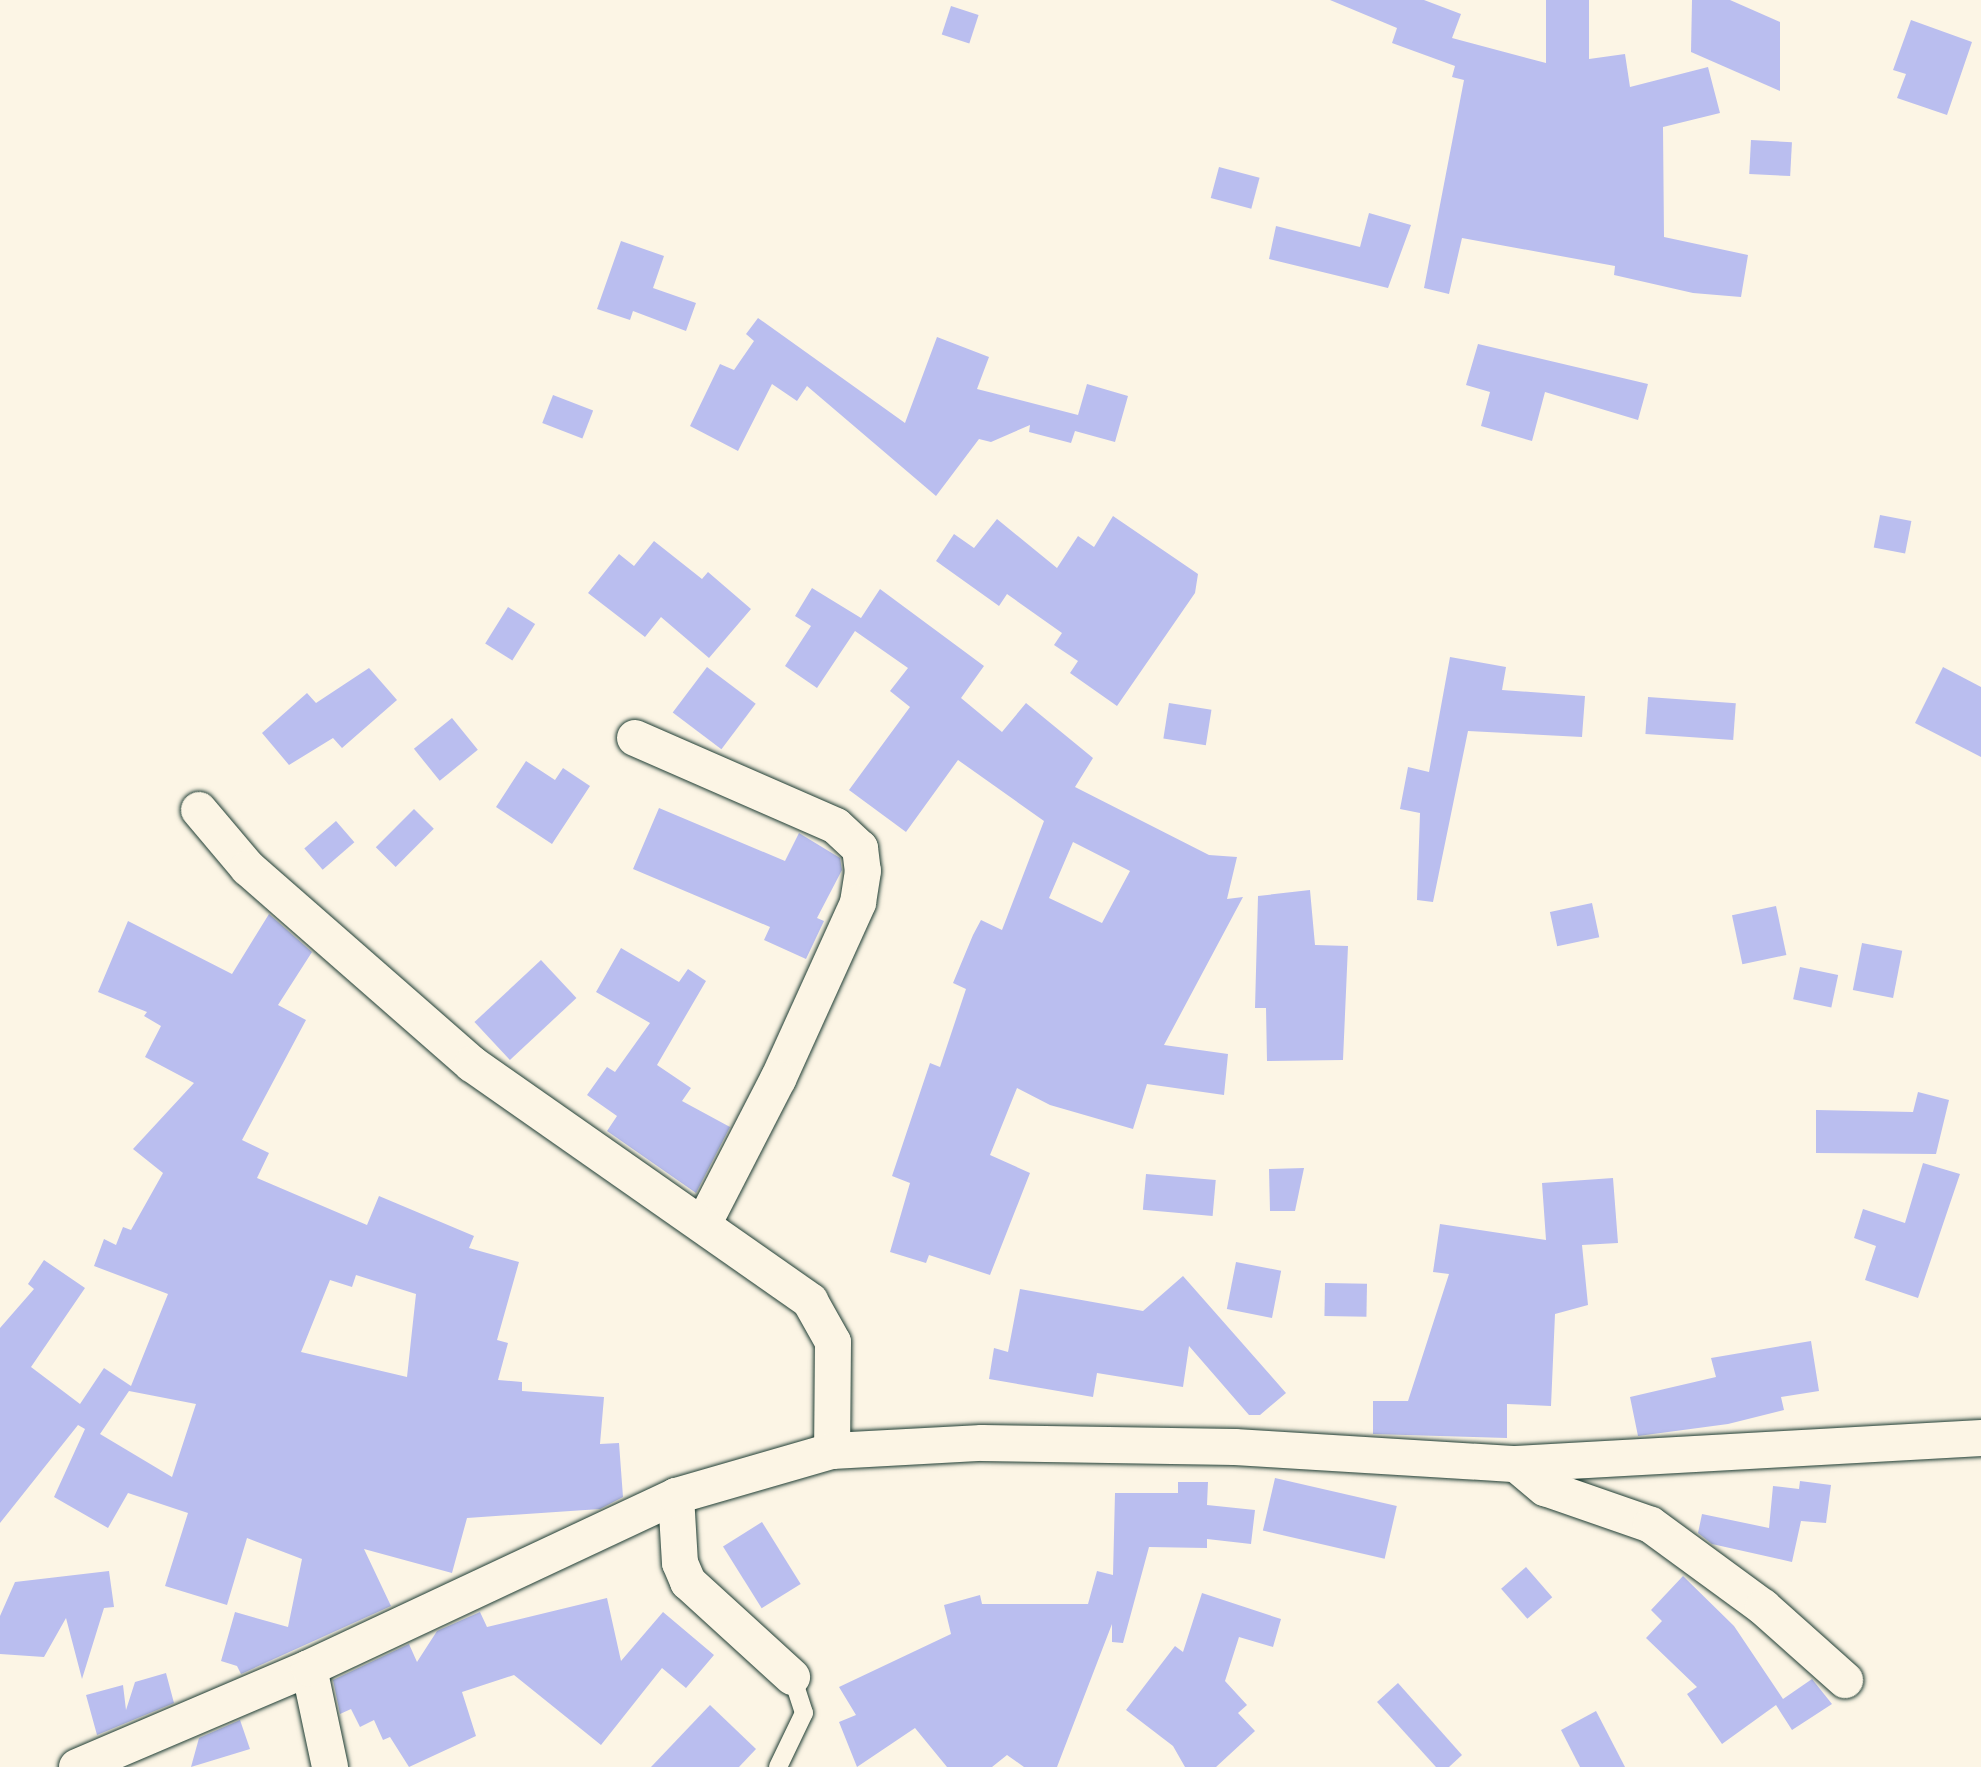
<!DOCTYPE html>
<style>
body{margin:0}
#map{position:relative;width:1981px;height:1767px;overflow:hidden;background:#fcf5e5;font-family:"Balsamiq Sans",sans-serif}
div>[style]{position:absolute}
.building>*{inset:0;background:#babeef;transform-origin:0 0}
.roads{filter:drop-shadow(0 0 2px #1f3d34) drop-shadow(0 0 2px #1f3d34)}
.service>*{height:18px;margin:-9px;padding:0 9px;transform-origin:9px;border-radius:9px;background:#fcf5e5}
.minor>*{height:36px;margin:-18px;padding:0 18px;transform-origin:18px;border-radius:18px;background:#fcf5e5}
span{translate:-50% -50%;white-space:nowrap;text-align:center;line-height:1.15;-webkit-text-stroke:7px #fcf5e5;paint-order:stroke}
</style>
<div id="map">
<div class="building">
<div style="clip-path:polygon(1330px 0,1424px 0,1461px 14px,1452px 38px,1546px 63px,1546px 0,1589px 0,1589px 59px,1625px 54px,1630px 87px,1708px 67px,1720px 113px,1663px 127px,1664px 237px,1748px 255px,1741px 297px,1693px 293px,1614px 275px,1615px 266px,1462px 238px,1449px 294px,1424px 288px,1464px 80px,1452px 77px,1455px 66px,1392px 43px,1397px 28px)"></div>
<div style="clip-path:polygon(1692px 0,1730px 0,1780px 22px,1780px 91px,1691px 52px)"></div>
<div style="left:951px;top:6px;width:29px;height:30px;rotate:18deg"></div>
<div style="clip-path:polygon(1911px 20px,1972px 42px,1947px 115px,1897px 98px,1906px 74px,1893px 70px)"></div>
<div style="left:1751px;top:140px;width:41px;height:34px;rotate:3deg"></div>
<div style="left:1219px;top:167px;width:42px;height:32px;rotate:15deg"></div>
<div style="clip-path:polygon(1369px 213px,1411px 225px,1388px 288px,1269px 259px,1276px 226px,1360px 247px)"></div>
<div style="clip-path:polygon(621px 241px,664px 256px,653px 288px,696px 303px,686px 331px,633px 311px,630px 320px,597px 309px)"></div>
<div style="clip-path:polygon(758px 318px,905px 423px,937px 337px,989px 357px,977px 389px,1078px 415px,1087px 384px,1128px 396px,1115px 442px,1075px 431px,1071px 443px,1029px 432px,1030px 425px,991px 442px,979px 439px,936px 496px,807px 386px,797px 401px,772px 384px,738px 451px,690px 426px,720px 364px,734px 370px,754px 341px,746px 334px)"></div>
<div style="clip-path:polygon(1478px 344px,1648px 384px,1638px 420px,1545px 392px,1532px 441px,1481px 426px,1490px 392px,1466px 385px)"></div>
<div style="left:553px;top:395px;width:43px;height:30px;rotate:21deg"></div>
<div style="left:1880px;top:515px;width:32px;height:33px;rotate:11deg"></div>
<div style="clip-path:polygon(1113px 516px,1198px 574px,1195px 593px,1117px 706px,1070px 673px,1078px 661px,1054px 645px,1062px 633px,1007px 594px,999px 606px,936px 561px,954px 534px,974px 548px,997px 519px,1057px 568px,1078px 536px,1094px 547px)"></div>
<div style="clip-path:polygon(654px 541px,702px 579px,708px 572px,751px 609px,709px 658px,661px 617px,645px 637px,588px 593px,619px 554px,634px 566px)"></div>
<div style="clip-path:polygon(evenodd,812px 588px,861px 618px,880px 589px,984px 666px,961px 698px,1002px 732px,1026px 703px,1093px 758px,1075px 787px,1209px 855px,1237px 857px,1227px 899px,1243px 897px,1164px 1045px,1228px 1054px,1224px 1095px,1147px 1084px,1133px 1129px,1050px 1105px,1017px 1088px,990px 1155px,1030px 1173px,990px 1275px,929px 1255px,926px 1263px,890px 1252px,910px 1183px,892px 1176px,930px 1063px,940px 1067px,966px 989px,953px 983px,973px 935px,981px 920px,1002px 930px,1044px 821px,958px 760px,906px 832px,849px 790px,910px 707px,890px 691px,908px 668px,855px 631px,817px 688px,785px 666px,811px 626px,795px 616px,812px 588px,1073px 842px,1130px 871px,1102px 923px,1049px 898px,1073px 842px)"></div>
<div style="left:508px;top:607px;width:32px;height:43px;rotate:32deg"></div>
<div style="clip-path:polygon(1450px 657px,1506px 667px,1502px 690px,1585px 696px,1582px 737px,1468px 731px,1433px 902px,1417px 900px,1420px 813px,1400px 809px,1408px 767px,1429px 772px)"></div>
<div style="left:707px;top:667px;width:61px;height:57px;rotate:37deg"></div>
<div style="clip-path:polygon(1943px 667px,1981px 687px,1981px 757px,1915px 723px)"></div>
<div style="clip-path:polygon(369px 668px,397px 700px,342px 748px,333px 738px,289px 765px,262px 733px,307px 693px,316px 703px)"></div>
<div style="left:1648px;top:697px;width:88px;height:37px;rotate:4deg"></div>
<div style="left:1169px;top:703px;width:43px;height:36px;rotate:9deg"></div>
<div style="left:452px;top:718px;width:41px;height:49px;rotate:51deg"></div>
<div style="clip-path:polygon(526px 761px,555px 780px,563px 768px,590px 786px,552px 844px,496px 807px)"></div>
<div style="clip-path:polygon(659px 808px,785px 861px,799px 833px,840px 858px,842px 870px,817px 918px,824px 921px,806px 959px,764px 940px,770px 927px,633px 869px)"></div>
<div style="left:414px;top:809px;width:28px;height:54px;rotate:45deg"></div>
<div style="left:336px;top:821px;width:28px;height:42px;rotate:49deg"></div>
<div style="clip-path:polygon(1310px 890px,1315px 945px,1348px 946px,1343px 1060px,1267px 1061px,1266px 1008px,1255px 1008px,1258px 896px)"></div>
<div style="left:1592px;top:903px;width:35px;height:43px;rotate:78deg"></div>
<div style="left:1776px;top:906px;width:50px;height:45px;rotate:78deg"></div>
<div style="clip-path:polygon(evenodd,269px 914px,312px 952px,278px 1005px,306px 1020px,242px 1140px,269px 1153px,257px 1178px,367px 1225px,379px 1196px,474px 1236px,469px 1248px,519px 1262px,497px 1340px,508px 1343px,498px 1380px,522px 1382px,522px 1391px,604px 1397px,600px 1444px,619px 1443px,623px 1497px,600px 1509px,467px 1518px,452px 1573px,364px 1549px,391px 1606px,241px 1674px,237px 1666px,221px 1661px,235px 1612px,288px 1627px,302px 1559px,247px 1538px,227px 1605px,165px 1586px,188px 1513px,128px 1493px,108px 1528px,54px 1497px,85px 1429px,78px 1425px,0 1523px,0 1328px,34px 1289px,28px 1284px,44px 1260px,85px 1288px,31px 1367px,80px 1404px,104px 1368px,131px 1386px,168px 1294px,94px 1266px,104px 1239px,116px 1245px,123px 1227px,131px 1230px,163px 1173px,133px 1149px,194px 1083px,145px 1057px,161px 1026px,144px 1016px,147px 1012px,98px 992px,128px 921px,232px 974px,269px 914px,356px 1275px,416px 1294px,407px 1377px,301px 1352px,330px 1280px,352px 1287px,356px 1275px,269px 914px,129px 1391px,196px 1404px,172px 1477px,100px 1434px,129px 1391px)"></div>
<div style="left:1862px;top:943px;width:41px;height:48px;rotate:11deg"></div>
<div style="clip-path:polygon(621px 948px,679px 982px,688px 969px,706px 981px,657px 1065px,691px 1088px,682px 1101px,730px 1127px,696px 1193px,607px 1131px,617px 1116px,587px 1095px,607px 1067px,615px 1072px,650px 1023px,596px 992px)"></div>
<div style="left:541px;top:960px;width:52px;height:91px;rotate:47deg"></div>
<div style="left:1800px;top:967px;width:39px;height:33px;rotate:12deg"></div>
<div style="clip-path:polygon(1918px 1092px,1949px 1100px,1936px 1154px,1816px 1153px,1816px 1110px,1913px 1112px)"></div>
<div style="clip-path:polygon(1923px 1163px,1960px 1174px,1918px 1298px,1865px 1280px,1876px 1246px,1854px 1238px,1863px 1209px,1905px 1223px)"></div>
<div style="clip-path:polygon(1304px 1168px,1295px 1211px,1270px 1211px,1269px 1169px)"></div>
<div style="left:1146px;top:1174px;width:70px;height:36px;rotate:5deg"></div>
<div style="clip-path:polygon(1613px 1178px,1618px 1243px,1582px 1245px,1588px 1305px,1555px 1314px,1551px 1406px,1507px 1404px,1507px 1438px,1373px 1434px,1373px 1401px,1408px 1401px,1449px 1274px,1433px 1272px,1440px 1224px,1546px 1240px,1542px 1183px)"></div>
<div style="left:1236px;top:1262px;width:46px;height:48px;rotate:11deg"></div>
<div style="clip-path:polygon(1183px 1276px,1286px 1393px,1260px 1415px,1249px 1415px,1189px 1346px,1183px 1387px,1097px 1373px,1093px 1397px,989px 1379px,994px 1348px,1008px 1352px,1020px 1289px,1143px 1311px)"></div>
<div style="left:1325px;top:1283px;width:42px;height:33px;rotate:1deg"></div>
<div style="clip-path:polygon(1811px 1341px,1819px 1391px,1781px 1397px,1784px 1410px,1728px 1424px,1638px 1436px,1630px 1397px,1716px 1377px,1711px 1358px)"></div>
<div style="left:1275px;top:1478px;width:125px;height:54px;rotate:13deg"></div>
<div style="clip-path:polygon(1800px 1481px,1831px 1485px,1826px 1523px,1801px 1521px,1792px 1562px,1712px 1544px,1698px 1533px,1702px 1514px,1769px 1528px,1773px 1486px,1799px 1489px)"></div>
<div style="clip-path:polygon(1178px 1482px,1208px 1482px,1207px 1505px,1255px 1510px,1251px 1544px,1207px 1539px,1207px 1548px,1149px 1547px,1123px 1643px,1112px 1642px,1112px 1624px,1057px 1767px,1024px 1767px,1007px 1755px,992px 1767px,947px 1767px,915px 1728px,857px 1767px,839px 1722px,856px 1715px,839px 1687px,951px 1634px,944px 1605px,980px 1595px,982px 1604px,1088px 1604px,1097px 1571px,1113px 1575px,1115px 1493px,1178px 1493px)"></div>
<div style="left:762px;top:1522px;width:73px;height:46px;rotate:58deg"></div>
<div style="left:1526px;top:1567px;width:40px;height:33px;rotate:49deg"></div>
<div style="clip-path:polygon(109px 1571px,114px 1607px,104px 1608px,82px 1679px,66px 1618px,44px 1657px,0 1654px,0 1616px,15px 1582px)"></div>
<div style="clip-path:polygon(1683px 1576px,1734px 1626px,1783px 1699px,1812px 1679px,1832px 1704px,1792px 1730px,1776px 1705px,1722px 1744px,1687px 1694px,1697px 1687px,1646px 1638px,1662px 1621px,1651px 1610px)"></div>
<div style="clip-path:polygon(1202px 1593px,1281px 1619px,1273px 1647px,1239px 1637px,1225px 1681px,1247px 1705px,1238px 1713px,1255px 1731px,1216px 1767px,1185px 1767px,1173px 1746px,1126px 1710px,1175px 1646px,1183px 1652px)"></div>
<div style="clip-path:polygon(607px 1598px,621px 1661px,663px 1612px,714px 1655px,686px 1688px,662px 1668px,601px 1745px,514px 1675px,462px 1692px,476px 1736px,409px 1767px,390px 1737px,383px 1740px,374px 1720px,360px 1727px,351px 1709px,340px 1714px,333px 1680px,409px 1644px,417px 1662px,437px 1631px,480px 1612px,487px 1627px)"></div>
<div style="clip-path:polygon(166px 1673px,174px 1703px,97px 1735px,86px 1695px,123px 1685px,126px 1710px,135px 1682px)"></div>
<div style="clip-path:polygon(1398px 1683px,1462px 1755px,1449px 1767px,1436px 1767px,1377px 1702px)"></div>
<div style="clip-path:polygon(710px 1705px,756px 1749px,739px 1767px,651px 1767px)"></div>
<div style="clip-path:polygon(1596px 1711px,1625px 1767px,1580px 1767px,1561px 1730px)"></div>
<div style="clip-path:polygon(240px 1720px,250px 1749px,191px 1767px,199px 1738px)"></div>
</div>
<div class="roads">
<div class="service">
<div style="left:778px;top:1767px;width:60px;rotate:-64.3deg"></div>
<div style="left:804px;top:1713px;width:38px;rotate:-108deg"></div>
</div>
<div class="minor">
<div style="left:635px;top:738px;width:219px;rotate:23.6deg"></div>
<div style="left:836px;top:826px;width:33px;rotate:43deg"></div>
<div style="left:860px;top:848px;width:23px;rotate:83deg"></div>
<div style="left:863px;top:871px;width:32px;rotate:99deg"></div>
<div style="left:858px;top:903px;width:193px;rotate:114.4deg"></div>
<div style="left:778px;top:1079px;width:162px;rotate:117.2deg"></div>
<div style="left:199px;top:810px;width:76px;rotate:49.8deg"></div>
<div style="left:248px;top:868px;width:298px;rotate:41.2deg"></div>
<div style="left:472px;top:1064px;width:413px;rotate:35deg"></div>
<div style="left:810px;top:1301px;width:47px;rotate:60.7deg"></div>
<div style="left:833px;top:1342px;width:109px;rotate:90.5deg"></div>
<div style="left:1516px;top:1464px;width:38px;rotate:40deg"></div>
<div style="left:1545px;top:1488px;width:112px;rotate:19.2deg"></div>
<div style="left:1651px;top:1525px;width:139px;rotate:36.2deg"></div>
<div style="left:1763px;top:1607px;width:110px;rotate:41.7deg"></div>
<div style="left:676px;top:1496px;width:67px;rotate:86.6deg"></div>
<div style="left:680px;top:1563px;width:21px;rotate:67deg"></div>
<div style="left:688px;top:1582px;width:141px;rotate:42.4deg"></div>
<div style="left:309px;top:1668px;width:101px;rotate:78deg"></div>
<div style="left:77px;top:1767px;width:252px;rotate:-23.1deg"></div>
<div style="left:309px;top:1668px;width:405px;rotate:-25.1deg"></div>
<div style="left:676px;top:1496px;width:162px;rotate:-16.1deg"></div>
<div style="left:832px;top:1451px;width:150px;rotate:-3.1deg"></div>
<div style="left:982px;top:1443px;width:253px;rotate:0.9deg"></div>
<div style="left:1235px;top:1447px;width:282px;rotate:3.5deg"></div>
<div style="left:1516px;top:1464px;width:466px;rotate:-3.2deg"></div>
</div>
</div>
</div>
